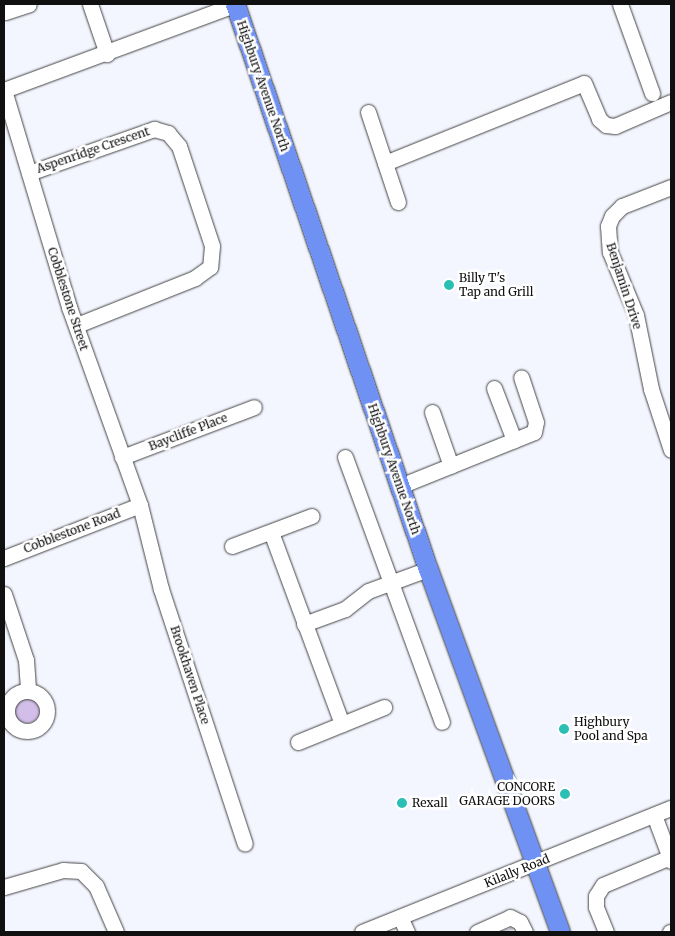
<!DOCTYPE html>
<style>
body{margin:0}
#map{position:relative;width:675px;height:936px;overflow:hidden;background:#f4f6ff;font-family:Merriweather,serif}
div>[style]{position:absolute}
.green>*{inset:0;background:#d2bee9}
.round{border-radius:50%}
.minor-tunnel>*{height:15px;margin-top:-7.5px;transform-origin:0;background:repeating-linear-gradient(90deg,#d2d4db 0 15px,transparent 0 23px)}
.roads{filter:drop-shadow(0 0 1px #434343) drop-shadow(0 0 1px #434343)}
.minor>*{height:15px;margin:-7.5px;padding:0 7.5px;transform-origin:7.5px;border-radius:7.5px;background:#fff}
.minor>.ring{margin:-7.5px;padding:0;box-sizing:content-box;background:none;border:15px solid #fff;border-radius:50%}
.major>*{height:19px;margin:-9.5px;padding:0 9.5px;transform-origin:9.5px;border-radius:9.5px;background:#6f91f4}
.dots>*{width:14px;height:14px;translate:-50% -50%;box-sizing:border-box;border:2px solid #fff;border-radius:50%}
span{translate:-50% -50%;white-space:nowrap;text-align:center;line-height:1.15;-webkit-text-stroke:5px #fff;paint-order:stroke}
.street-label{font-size:12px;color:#101010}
.poi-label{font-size:12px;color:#101010}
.left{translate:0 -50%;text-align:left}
.right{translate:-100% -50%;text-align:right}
.frame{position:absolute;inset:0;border:5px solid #101010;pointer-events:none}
</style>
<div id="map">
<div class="green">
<div class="round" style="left:14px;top:697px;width:26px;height:26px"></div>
</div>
<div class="minor-tunnel">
<div style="left:505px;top:929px;width:3px;rotate:72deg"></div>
</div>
<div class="roads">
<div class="minor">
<div style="left:90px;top:4px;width:53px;rotate:71.2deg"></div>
<div style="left:620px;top:4px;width:95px;rotate:70.2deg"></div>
<div style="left:5px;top:12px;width:25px;rotate:-18deg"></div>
<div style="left:4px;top:90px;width:227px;rotate:73.3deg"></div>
<div style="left:69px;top:307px;width:210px;rotate:70.3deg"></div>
<div style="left:140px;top:505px;width:87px;rotate:76deg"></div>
<div style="left:161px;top:589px;width:268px;rotate:71.8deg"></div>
<div style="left:4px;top:90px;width:248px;rotate:-20.3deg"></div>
<div style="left:368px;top:112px;width:95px;rotate:71.6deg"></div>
<div style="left:385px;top:163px;width:214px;rotate:-21.9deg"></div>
<div style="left:584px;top:83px;width:39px;rotate:67deg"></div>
<div style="left:599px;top:119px;width:9px;rotate:41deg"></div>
<div style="left:606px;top:125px;width:9px;rotate:6deg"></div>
<div style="left:615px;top:126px;width:61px;rotate:-23.2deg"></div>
<div style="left:29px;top:173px;width:133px;rotate:-19.4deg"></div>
<div style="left:154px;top:129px;width:15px;rotate:16deg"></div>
<div style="left:168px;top:133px;width:17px;rotate:50deg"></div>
<div style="left:179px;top:146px;width:105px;rotate:71.7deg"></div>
<div style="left:212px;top:246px;width:21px;rotate:95deg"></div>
<div style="left:210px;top:267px;width:19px;rotate:144deg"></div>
<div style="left:195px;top:278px;width:127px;rotate:158.3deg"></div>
<div style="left:671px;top:187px;width:53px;rotate:158.8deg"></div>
<div style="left:622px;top:206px;width:14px;rotate:135deg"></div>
<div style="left:612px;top:216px;width:11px;rotate:112deg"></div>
<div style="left:608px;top:226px;width:26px;rotate:86deg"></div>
<div style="left:610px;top:252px;width:68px;rotate:67.6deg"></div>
<div style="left:636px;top:315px;width:76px;rotate:78.5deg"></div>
<div style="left:651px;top:389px;width:64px;rotate:71.8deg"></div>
<div style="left:494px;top:388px;width:56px;rotate:69deg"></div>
<div style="left:432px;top:412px;width:57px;rotate:70.6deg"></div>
<div style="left:122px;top:457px;width:141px;rotate:-20.7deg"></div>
<div style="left:345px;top:457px;width:282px;rotate:69.9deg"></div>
<div style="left:400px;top:486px;width:144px;rotate:-21.9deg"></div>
<div style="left:534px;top:432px;width:10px;rotate:-79deg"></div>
<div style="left:536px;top:422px;width:47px;rotate:-108.4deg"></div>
<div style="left:271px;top:532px;width:205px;rotate:69.7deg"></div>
<div style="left:232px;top:546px;width:85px;rotate:-20.6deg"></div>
<div style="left:4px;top:558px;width:146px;rotate:-21.3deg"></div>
<div style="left:4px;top:594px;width:70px;rotate:71.6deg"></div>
<div style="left:26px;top:660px;width:31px;rotate:86deg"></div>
<div style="left:304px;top:624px;width:44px;rotate:-20.1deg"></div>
<div style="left:345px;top:609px;width:29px;rotate:-38deg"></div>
<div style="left:368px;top:591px;width:64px;rotate:-20.1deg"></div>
<div class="ring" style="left:7px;top:691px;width:25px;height:25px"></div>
<div style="left:298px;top:742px;width:93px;rotate:-22.1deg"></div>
<div style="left:654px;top:815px;width:49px;rotate:69.7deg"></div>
<div style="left:4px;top:887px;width:61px;rotate:-16.1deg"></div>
<div style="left:63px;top:870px;width:18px;rotate:3deg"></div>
<div style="left:81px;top:871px;width:21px;rotate:45deg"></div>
<div style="left:96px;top:886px;width:50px;rotate:66.5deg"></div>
<div style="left:400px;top:917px;width:17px;rotate:65deg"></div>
<div style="left:362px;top:932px;width:333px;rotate:-21.9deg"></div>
<div style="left:477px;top:932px;width:36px;rotate:-24deg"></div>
<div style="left:510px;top:917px;width:11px;rotate:27deg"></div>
<div style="left:520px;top:922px;width:11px;rotate:63deg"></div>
<div style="left:606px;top:932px;width:27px;rotate:-112deg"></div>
<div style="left:596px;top:907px;width:11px;rotate:-90deg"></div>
<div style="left:596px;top:896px;width:13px;rotate:-58deg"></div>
<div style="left:603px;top:885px;width:73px;rotate:-22.7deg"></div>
<div style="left:670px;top:932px;width:1px"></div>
</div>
<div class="major">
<div style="left:235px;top:4px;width:597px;rotate:71.14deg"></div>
<div style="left:428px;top:569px;width:386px;rotate:70deg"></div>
</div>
</div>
<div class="dots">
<div style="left:449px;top:285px;background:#2bbeb5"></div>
<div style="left:564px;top:729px;background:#2bbeb5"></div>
<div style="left:565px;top:794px;background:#2bbeb5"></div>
<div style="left:402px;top:803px;background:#2bbeb5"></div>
</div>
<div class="street-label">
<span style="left:263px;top:86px;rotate:71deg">Highbury Avenue North</span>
<span style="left:93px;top:150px;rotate:-19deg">Aspenridge Crescent</span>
<span style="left:624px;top:286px;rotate:72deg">Benjamin Drive</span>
<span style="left:68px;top:299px;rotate:72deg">Cobblestone Street</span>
<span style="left:188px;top:432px;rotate:-21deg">Baycliffe Place</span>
<span style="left:394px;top:469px;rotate:71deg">Highbury Avenue North</span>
<span style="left:72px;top:531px;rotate:-21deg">Cobblestone Road</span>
<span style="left:190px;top:675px;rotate:72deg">Brookhaven Place</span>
<span style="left:517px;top:871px;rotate:-22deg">Kilally Road</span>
</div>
<div class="poi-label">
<span class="left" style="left:459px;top:285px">Billy T's<br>Tap and Grill</span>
<span class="left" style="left:574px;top:729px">Highbury<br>Pool and Spa</span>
<span class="right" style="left:555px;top:794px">CONCORE<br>GARAGE DOORS</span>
<span class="left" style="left:412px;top:803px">Rexall</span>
</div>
<div class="frame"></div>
</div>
